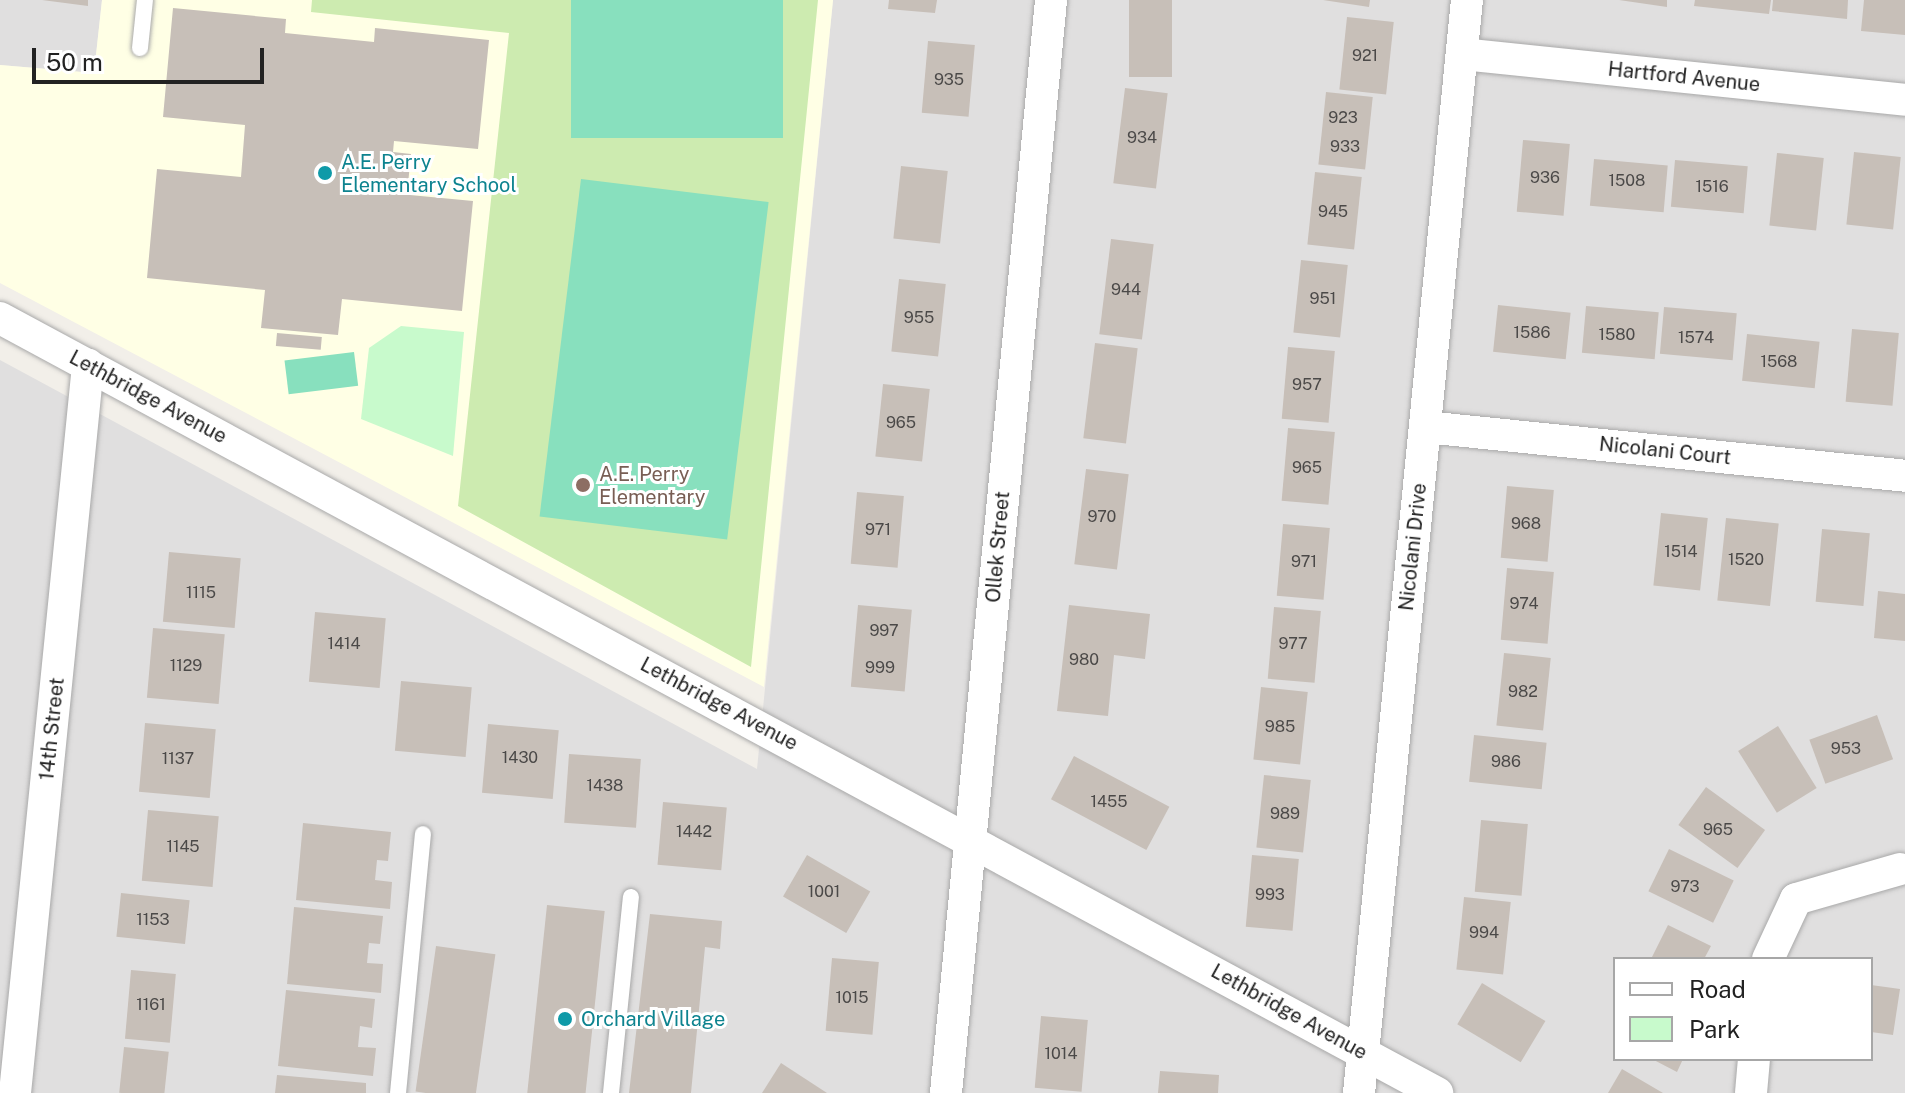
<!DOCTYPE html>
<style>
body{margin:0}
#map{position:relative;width:1905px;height:1093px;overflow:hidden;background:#f2efe9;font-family:"Public Sans",sans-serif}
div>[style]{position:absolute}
.residential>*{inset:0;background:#e0dfdf}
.education>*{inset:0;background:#ffffe5}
.grass>*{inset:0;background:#cdebb0}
.park>*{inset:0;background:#c8facc}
.pitch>*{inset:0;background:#88e0be;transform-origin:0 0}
.building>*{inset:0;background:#c7bfb8;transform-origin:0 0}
.roads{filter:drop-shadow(0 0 2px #a9a9a9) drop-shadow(0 0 2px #a9a9a9)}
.service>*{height:16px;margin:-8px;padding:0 8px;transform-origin:8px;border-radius:8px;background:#fff}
.minor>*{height:32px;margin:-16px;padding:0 16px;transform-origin:16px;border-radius:16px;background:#fff}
.dots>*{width:22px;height:22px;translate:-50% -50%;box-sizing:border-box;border:4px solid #fff;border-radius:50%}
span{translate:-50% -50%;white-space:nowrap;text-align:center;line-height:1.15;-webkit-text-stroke:6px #fff;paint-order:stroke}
.number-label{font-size:16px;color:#4b4948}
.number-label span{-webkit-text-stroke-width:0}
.street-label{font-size:20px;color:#222}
.culture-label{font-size:20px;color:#0d838f}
.left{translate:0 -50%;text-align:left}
.education-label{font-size:20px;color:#785e54}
.legend{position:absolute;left:1613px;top:957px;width:260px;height:104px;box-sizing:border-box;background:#fff;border:2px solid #a7a7a7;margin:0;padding:10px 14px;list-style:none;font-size:24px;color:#222}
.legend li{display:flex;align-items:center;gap:16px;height:40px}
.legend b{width:40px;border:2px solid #a7a7a7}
.scale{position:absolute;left:32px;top:48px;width:232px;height:36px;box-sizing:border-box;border:4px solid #222;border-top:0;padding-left:10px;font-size:24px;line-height:28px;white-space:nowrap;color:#222;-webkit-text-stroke:6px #fff;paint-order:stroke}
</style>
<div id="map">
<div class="residential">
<div style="clip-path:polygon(0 0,102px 0,94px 73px,0 65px)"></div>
<div style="clip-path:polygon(evenodd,833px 0,1905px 0,1905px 1093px,0 1093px,0 360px,757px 769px,833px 0,1615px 959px,1871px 959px,1871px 1059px,1615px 1059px,1615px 959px)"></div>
</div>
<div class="education">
<div style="clip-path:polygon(102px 0,833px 0,764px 687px,0 283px,0 65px,94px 73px)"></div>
</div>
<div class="grass">
<div style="clip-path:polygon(312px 0,818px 0,751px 667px,458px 506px,509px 33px,311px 12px)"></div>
</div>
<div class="park">
<div style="clip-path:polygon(401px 326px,464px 332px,453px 456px,361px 419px,369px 348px)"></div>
</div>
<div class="pitch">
<div style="left:571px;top:0;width:212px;height:138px"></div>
<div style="left:581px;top:179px;width:189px;height:340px;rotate:7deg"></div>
<div style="left:354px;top:352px;width:34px;height:70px;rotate:83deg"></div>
</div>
<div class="building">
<div style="clip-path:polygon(42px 0,88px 0,88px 6px)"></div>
<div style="clip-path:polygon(889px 0,937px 0,935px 13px,888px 9px)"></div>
<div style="left:1129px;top:0;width:43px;height:77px"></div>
<div style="clip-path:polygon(1323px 0,1370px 0,1369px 7px)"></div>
<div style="clip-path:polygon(1619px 0,1667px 0,1667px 7px)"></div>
<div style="clip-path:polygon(1695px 0,1771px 0,1769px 14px,1694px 6px)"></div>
<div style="clip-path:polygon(1773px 0,1848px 0,1847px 19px,1772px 11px)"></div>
<div style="clip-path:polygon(1864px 0,1905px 0,1905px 35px,1861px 31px)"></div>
<div style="clip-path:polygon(173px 8px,286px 19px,285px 33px,374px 42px,375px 28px,489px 40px,478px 149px,394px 141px,393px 152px,411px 154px,408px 184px,390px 182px,389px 193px,473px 201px,462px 311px,342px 299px,338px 335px,261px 328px,265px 290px,147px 278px,157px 169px,241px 177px,245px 125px,163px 117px)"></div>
<div style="left:1347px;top:17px;width:47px;height:73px;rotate:6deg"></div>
<div style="left:928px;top:41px;width:47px;height:72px;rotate:5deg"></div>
<div style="left:1125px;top:88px;width:43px;height:96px;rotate:7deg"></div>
<div style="left:1326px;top:92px;width:47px;height:73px;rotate:6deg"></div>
<div style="left:1523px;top:140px;width:47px;height:72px;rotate:5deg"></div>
<div style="left:1854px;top:152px;width:47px;height:73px;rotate:6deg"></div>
<div style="left:1777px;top:153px;width:47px;height:73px;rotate:6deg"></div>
<div style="left:1594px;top:159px;width:74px;height:47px;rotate:5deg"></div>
<div style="left:1675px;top:160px;width:73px;height:47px;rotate:5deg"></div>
<div style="left:901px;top:166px;width:47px;height:73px;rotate:6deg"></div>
<div style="left:1315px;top:172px;width:47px;height:73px;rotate:6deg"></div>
<div style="left:1111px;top:239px;width:43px;height:96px;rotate:7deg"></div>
<div style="left:1301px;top:260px;width:47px;height:73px;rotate:6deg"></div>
<div style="left:899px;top:279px;width:47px;height:73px;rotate:6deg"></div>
<div style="left:1498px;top:305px;width:73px;height:47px;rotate:6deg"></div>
<div style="left:1586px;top:306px;width:73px;height:47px;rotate:5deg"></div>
<div style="left:1664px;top:307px;width:73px;height:47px;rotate:5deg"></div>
<div style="left:1852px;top:329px;width:47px;height:73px;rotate:5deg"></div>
<div style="left:277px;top:333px;width:45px;height:13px;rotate:5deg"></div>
<div style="left:1747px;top:334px;width:73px;height:47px;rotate:6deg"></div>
<div style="left:1095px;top:343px;width:43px;height:96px;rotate:7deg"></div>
<div style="left:1288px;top:347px;width:47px;height:72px;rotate:5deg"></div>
<div style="left:883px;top:384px;width:47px;height:73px;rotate:6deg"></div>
<div style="left:1288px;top:428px;width:47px;height:73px;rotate:5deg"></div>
<div style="left:1086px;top:469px;width:43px;height:96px;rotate:7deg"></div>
<div style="left:1507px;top:486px;width:47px;height:72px;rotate:5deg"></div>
<div style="left:857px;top:492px;width:47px;height:72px;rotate:5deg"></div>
<div style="left:1661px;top:513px;width:47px;height:73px;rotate:6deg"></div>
<div style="left:1726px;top:518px;width:53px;height:83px;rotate:6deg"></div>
<div style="left:1283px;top:524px;width:47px;height:72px;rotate:5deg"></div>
<div style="left:1822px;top:529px;width:48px;height:73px;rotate:5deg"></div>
<div style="left:169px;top:552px;width:72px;height:70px;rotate:5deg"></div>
<div style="left:1507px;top:568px;width:47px;height:72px;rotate:5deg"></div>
<div style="clip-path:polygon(1878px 591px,1905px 594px,1905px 641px,1874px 638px)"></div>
<div style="left:858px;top:605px;width:54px;height:82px;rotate:5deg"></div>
<div style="clip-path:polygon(1069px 605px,1150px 614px,1145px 659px,1114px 655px,1108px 716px,1057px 711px)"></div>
<div style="left:1274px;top:607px;width:47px;height:72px;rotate:5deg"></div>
<div style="left:315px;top:612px;width:71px;height:70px;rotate:5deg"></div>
<div style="left:153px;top:628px;width:72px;height:70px;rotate:5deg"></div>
<div style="left:1504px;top:653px;width:47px;height:73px;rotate:6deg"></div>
<div style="left:401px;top:681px;width:71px;height:70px;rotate:5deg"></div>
<div style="left:1261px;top:687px;width:47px;height:73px;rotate:6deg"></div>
<div style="left:1877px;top:715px;width:47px;height:72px;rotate:70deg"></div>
<div style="left:145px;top:723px;width:71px;height:69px;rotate:5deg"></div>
<div style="left:488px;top:724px;width:71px;height:69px;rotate:5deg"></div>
<div style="left:1778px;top:726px;width:73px;height:47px;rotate:58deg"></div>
<div style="left:1474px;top:735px;width:73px;height:47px;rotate:6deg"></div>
<div style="left:569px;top:754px;width:72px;height:69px;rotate:4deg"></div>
<div style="left:1074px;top:756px;width:108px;height:49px;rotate:28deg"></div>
<div style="left:1264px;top:775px;width:47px;height:73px;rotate:6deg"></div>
<div style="left:1706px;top:787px;width:73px;height:47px;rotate:36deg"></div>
<div style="left:663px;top:802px;width:64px;height:63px;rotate:5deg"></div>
<div style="left:148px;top:810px;width:71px;height:71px;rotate:5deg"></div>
<div style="left:1481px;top:820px;width:47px;height:72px;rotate:5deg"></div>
<div style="clip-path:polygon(303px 823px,391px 832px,388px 861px,377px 860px,375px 880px,392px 882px,390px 909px,296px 900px)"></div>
<div style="left:1669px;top:849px;width:72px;height:47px;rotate:26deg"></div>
<div style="left:807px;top:855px;width:73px;height:48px;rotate:30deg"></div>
<div style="left:1252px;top:855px;width:47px;height:72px;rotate:5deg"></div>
<div style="left:121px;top:893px;width:69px;height:44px;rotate:6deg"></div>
<div style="left:1464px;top:897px;width:47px;height:73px;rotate:6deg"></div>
<div style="left:547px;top:905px;width:58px;height:189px;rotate:6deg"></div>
<div style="clip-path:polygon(294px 907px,383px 916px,380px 944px,369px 943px,367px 963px,383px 964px,381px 993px,287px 984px)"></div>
<div style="clip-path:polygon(650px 914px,722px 921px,720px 949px,705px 947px,691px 1093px,629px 1093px)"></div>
<div style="clip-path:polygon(1668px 925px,1711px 946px,1704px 959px,1651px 959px)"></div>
<div style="left:436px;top:946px;width:60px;height:147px;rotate:8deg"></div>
<div style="left:832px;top:958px;width:47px;height:73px;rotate:5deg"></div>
<div style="left:131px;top:970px;width:45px;height:69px;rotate:5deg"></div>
<div style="left:1482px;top:983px;width:74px;height:48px;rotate:31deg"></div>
<div style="clip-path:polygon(1871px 985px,1900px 989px,1893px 1035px,1871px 1032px)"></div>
<div style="clip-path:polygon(286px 990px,375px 999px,372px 1028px,360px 1026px,358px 1047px,376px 1048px,373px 1076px,278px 1066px)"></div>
<div style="left:1041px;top:1016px;width:47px;height:72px;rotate:5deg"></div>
<div style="left:124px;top:1047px;width:45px;height:46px;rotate:6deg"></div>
<div style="clip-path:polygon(1652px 1059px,1683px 1059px,1677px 1072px)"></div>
<div style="clip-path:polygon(781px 1063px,827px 1093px,762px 1093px)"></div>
<div style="clip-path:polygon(1622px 1069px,1663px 1093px,1608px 1093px)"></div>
<div style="clip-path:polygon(1160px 1071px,1219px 1075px,1218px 1093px,1158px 1093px)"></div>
<div style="clip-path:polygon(277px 1075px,366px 1083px,366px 1093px,275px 1093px)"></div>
</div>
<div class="roads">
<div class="service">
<div style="left:140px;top:48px;width:48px;rotate:-84.1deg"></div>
<div style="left:398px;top:1093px;width:260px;rotate:-84.5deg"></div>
<div style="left:611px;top:1093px;width:197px;rotate:-84.2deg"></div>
</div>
<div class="minor">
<div style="left:1462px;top:54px;width:445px;rotate:5.9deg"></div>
<div style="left:0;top:318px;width:1633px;rotate:28.34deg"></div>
<div style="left:1425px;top:427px;width:482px;rotate:5.8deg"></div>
<div style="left:1768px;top:959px;width:66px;rotate:-65deg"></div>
<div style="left:1796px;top:899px;width:108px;rotate:-16.1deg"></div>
<div style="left:15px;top:1093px;width:732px;rotate:-84.27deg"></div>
<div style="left:946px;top:1093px;width:1098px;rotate:-84.51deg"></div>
<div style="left:1359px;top:1093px;width:1098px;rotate:-84.36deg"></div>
<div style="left:1751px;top:1093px;width:34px;rotate:-85deg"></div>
</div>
</div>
<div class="dots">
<div style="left:325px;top:173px;background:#0f9aa8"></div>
<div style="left:583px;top:485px;background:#8d6e63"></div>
<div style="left:565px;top:1019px;background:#0f9aa8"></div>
</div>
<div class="number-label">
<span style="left:1365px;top:56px">921</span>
<span style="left:949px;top:80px">935</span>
<span style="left:1343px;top:118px">923</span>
<span style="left:1142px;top:138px">934</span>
<span style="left:1345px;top:147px">933</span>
<span style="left:1545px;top:178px">936</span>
<span style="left:1627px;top:181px">1508</span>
<span style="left:1712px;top:187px">1516</span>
<span style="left:1333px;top:212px">945</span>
<span style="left:1126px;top:290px">944</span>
<span style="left:1323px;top:299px">951</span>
<span style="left:919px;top:318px">955</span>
<span style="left:1532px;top:333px">1586</span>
<span style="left:1617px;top:335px">1580</span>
<span style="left:1696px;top:338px">1574</span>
<span style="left:1779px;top:362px">1568</span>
<span style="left:1307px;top:385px">957</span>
<span style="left:901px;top:423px">965</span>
<span style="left:1307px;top:468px">965</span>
<span style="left:1102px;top:517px">970</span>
<span style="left:1526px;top:524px">968</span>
<span style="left:878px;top:530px">971</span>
<span style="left:1681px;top:552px">1514</span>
<span style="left:1746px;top:560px">1520</span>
<span style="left:1304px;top:562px">971</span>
<span style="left:201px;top:593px">1115</span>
<span style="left:1524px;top:604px">974</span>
<span style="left:884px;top:631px">997</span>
<span style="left:344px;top:644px">1414</span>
<span style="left:1293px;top:644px">977</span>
<span style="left:1084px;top:660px">980</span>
<span style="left:186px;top:666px">1129</span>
<span style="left:880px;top:668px">999</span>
<span style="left:1523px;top:692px">982</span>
<span style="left:1280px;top:727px">985</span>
<span style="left:1846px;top:749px">953</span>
<span style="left:520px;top:758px">1430</span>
<span style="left:178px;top:759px">1137</span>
<span style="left:1506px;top:762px">986</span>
<span style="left:605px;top:786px">1438</span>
<span style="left:1109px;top:802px">1455</span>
<span style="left:1285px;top:814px">989</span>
<span style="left:1718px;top:830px">965</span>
<span style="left:694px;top:832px">1442</span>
<span style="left:183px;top:847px">1145</span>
<span style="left:1685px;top:887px">973</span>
<span style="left:824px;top:892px">1001</span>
<span style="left:1270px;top:895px">993</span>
<span style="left:153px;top:920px">1153</span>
<span style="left:1484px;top:933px">994</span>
<span style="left:852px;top:998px">1015</span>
<span style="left:151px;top:1005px">1161</span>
<span style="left:1061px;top:1054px">1014</span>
</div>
<div class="street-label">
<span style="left:1684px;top:77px;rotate:6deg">Hartford Avenue</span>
<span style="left:148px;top:397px;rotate:28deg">Lethbridge Avenue</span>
<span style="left:1665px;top:451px;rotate:6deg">Nicolani Court</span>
<span style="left:998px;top:547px;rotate:-85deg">Ollek Street</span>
<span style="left:1413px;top:547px;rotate:-84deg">Nicolani Drive</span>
<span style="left:719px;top:704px;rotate:28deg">Lethbridge Avenue</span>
<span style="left:52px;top:729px;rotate:-84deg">14th Street</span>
<span style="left:1289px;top:1012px;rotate:29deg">Lethbridge Avenue</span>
</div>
<div class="culture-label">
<span class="left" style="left:341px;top:174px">A.E. Perry<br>Elementary School</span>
<span class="left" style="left:581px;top:1019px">Orchard Village</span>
</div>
<div class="education-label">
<span class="left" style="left:599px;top:486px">A.E. Perry<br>Elementary</span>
</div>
<ul class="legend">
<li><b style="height:10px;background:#fff"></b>Road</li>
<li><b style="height:22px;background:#c8facc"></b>Park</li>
</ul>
<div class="scale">50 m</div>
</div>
